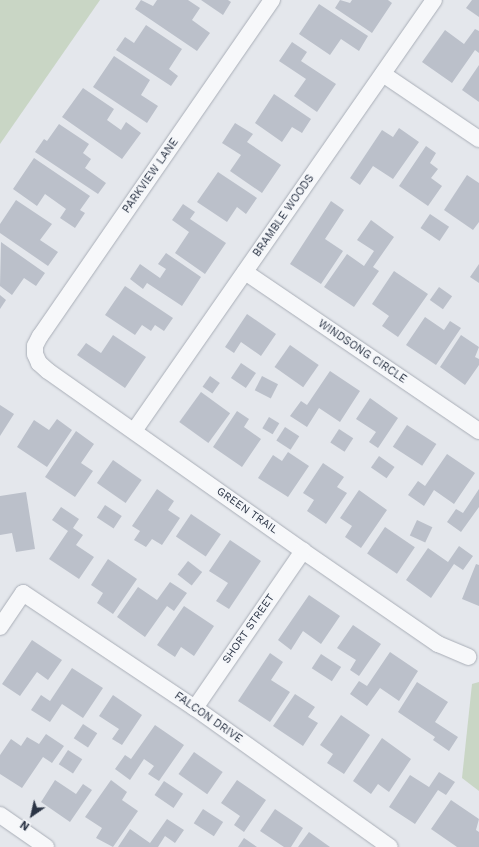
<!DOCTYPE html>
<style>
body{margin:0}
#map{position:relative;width:479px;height:847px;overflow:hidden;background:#e4e7ec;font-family:"Work Sans",sans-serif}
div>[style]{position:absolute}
.green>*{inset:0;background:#c9d6c5}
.building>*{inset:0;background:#bbc0ca;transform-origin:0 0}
.roads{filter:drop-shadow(0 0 1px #a9aeb7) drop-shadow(0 0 1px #a9aeb7)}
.minor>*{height:16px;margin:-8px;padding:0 8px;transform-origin:8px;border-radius:8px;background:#f7f8fa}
span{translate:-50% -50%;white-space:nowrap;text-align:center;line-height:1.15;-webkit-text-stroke:3.5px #f4f6f9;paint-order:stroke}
.street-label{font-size:11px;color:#2b3445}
.north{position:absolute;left:12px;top:795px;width:40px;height:40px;-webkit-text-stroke:3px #f4f6f9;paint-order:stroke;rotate:214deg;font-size:11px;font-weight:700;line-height:16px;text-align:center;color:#2b3445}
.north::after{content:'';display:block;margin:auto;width:14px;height:18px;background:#2b3445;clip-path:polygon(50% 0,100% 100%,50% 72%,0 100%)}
</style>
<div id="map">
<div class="green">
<div style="clip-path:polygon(0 0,100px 0,0 144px)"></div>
<div style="clip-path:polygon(479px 682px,479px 791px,462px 778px,472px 684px)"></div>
</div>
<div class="building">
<div style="clip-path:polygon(141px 0,153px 6px,157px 0,188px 0,200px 8px,192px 20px,210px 33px,197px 51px,135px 9px)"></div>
<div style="clip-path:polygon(201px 0,228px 0,231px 2px,223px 15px)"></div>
<div style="clip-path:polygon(340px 0,350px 3px,352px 0,388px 0,392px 3px,372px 33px,335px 8px)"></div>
<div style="clip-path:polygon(472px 0,479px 0,479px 17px,466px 8px)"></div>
<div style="clip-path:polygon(319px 4px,368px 36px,359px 51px,341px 39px,330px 55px,299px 34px)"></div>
<div style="clip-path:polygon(146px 25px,182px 49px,169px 69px,178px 76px,171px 86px,116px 50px,125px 37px,134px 43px)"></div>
<div style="clip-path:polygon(475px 29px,479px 31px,479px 53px,475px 50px,452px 83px,422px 62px,445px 30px,464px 44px)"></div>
<div style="clip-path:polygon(292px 42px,307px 52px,301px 61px,336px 84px,317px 112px,294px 96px,306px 79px,279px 61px)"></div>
<div style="clip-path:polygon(114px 56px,150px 80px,141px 95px,158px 106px,147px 123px,93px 87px)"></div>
<div style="clip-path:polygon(479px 65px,479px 102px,462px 90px)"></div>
<div style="clip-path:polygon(83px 88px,114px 109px,107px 120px,121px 130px,126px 122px,141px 133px,122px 159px,62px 117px)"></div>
<div style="clip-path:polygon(274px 94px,311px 119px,302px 133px,292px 127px,282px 142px,255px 123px)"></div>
<div style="clip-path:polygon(235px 123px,253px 134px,247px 142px,281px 165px,262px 193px,230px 171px,241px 155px,222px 143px)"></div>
<div style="clip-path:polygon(59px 124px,89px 144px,83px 153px,91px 159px,85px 168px,106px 183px,98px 194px,35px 152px,44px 139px,47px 141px)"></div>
<div style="clip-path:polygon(399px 128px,419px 142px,393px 179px,373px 166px,360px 185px,350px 178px,382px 130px,393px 137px)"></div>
<div style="clip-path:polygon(426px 146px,436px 153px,430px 163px,438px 169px,431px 178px,442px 186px,428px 206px,399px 186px)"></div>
<div style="clip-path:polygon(34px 158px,90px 196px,80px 210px,85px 213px,75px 228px,60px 218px,66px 209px,45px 194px,37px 206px,13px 189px)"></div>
<div style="clip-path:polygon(218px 172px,257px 198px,246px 214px,237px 207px,227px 222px,197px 202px)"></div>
<div style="clip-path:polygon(467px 175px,479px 183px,479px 222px,473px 230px,444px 210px)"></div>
<div style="clip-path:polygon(16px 200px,52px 224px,40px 240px,58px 252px,48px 266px,0 233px,0 224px)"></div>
<div style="clip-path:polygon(331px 201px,344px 210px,325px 239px,343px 251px,321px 284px,290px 264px)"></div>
<div style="clip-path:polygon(183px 204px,195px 212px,190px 219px,226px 243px,205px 274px,175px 253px,189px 232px,172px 220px)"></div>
<div style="left:430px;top:214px;width:23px;height:17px;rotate:34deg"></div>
<div style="clip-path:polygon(371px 220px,394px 237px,373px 267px,379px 271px,354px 307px,324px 287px,347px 254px,364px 266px,374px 251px,357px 240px)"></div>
<div style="clip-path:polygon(1px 242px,45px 273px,36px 286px,24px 278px,12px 295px,0 286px)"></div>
<div style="clip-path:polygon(166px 253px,201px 277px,182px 306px,147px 283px,143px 289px,130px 279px,140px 264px,160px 278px,166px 269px,158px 264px)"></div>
<div style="clip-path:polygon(479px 264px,479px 283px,470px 277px)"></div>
<div style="clip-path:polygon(394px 271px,428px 294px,398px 337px,382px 326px,389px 316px,372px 304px)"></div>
<div style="clip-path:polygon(125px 286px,173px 318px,164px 331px,155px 325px,151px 331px,142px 325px,135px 335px,105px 315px)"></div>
<div style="left:439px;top:287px;width:16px;height:16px;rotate:35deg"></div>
<div style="clip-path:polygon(0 295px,6px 300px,0 309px)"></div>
<div style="clip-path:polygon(247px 314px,276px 334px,261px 356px,241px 342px,234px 353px,225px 347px)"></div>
<div style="clip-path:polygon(425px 317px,444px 330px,450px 321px,461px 328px,436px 365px,406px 345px)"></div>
<div style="clip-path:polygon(113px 335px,146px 357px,125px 388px,77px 355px,86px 343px,101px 353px)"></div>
<div style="clip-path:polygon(461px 335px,479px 347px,475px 357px,479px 359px,479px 365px,465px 385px,440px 367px)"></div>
<div style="left:290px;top:345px;width:35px;height:27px;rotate:35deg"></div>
<div style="left:241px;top:363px;width:18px;height:18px;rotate:34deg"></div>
<div style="clip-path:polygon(330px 371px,360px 391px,340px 422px,319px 408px,307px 427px,290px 416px,301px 401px,307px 405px)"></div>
<div style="left:210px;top:376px;width:12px;height:13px;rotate:35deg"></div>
<div style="left:262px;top:376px;width:18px;height:16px;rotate:27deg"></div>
<div style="left:201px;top:392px;width:36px;height:37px;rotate:36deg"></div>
<div style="clip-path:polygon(370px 398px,398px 418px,378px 448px,369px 442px,376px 432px,356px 419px)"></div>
<div style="clip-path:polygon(0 405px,14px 414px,0 436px)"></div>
<div style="clip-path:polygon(237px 411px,249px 419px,244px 427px,261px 439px,242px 467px,213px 447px)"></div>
<div style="left:269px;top:417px;width:12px;height:13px;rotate:31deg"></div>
<div style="clip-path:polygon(57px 419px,72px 430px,47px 467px,17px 447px,34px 420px,49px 430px)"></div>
<div style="left:407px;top:425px;width:35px;height:26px;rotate:33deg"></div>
<div style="left:285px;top:427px;width:17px;height:16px;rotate:33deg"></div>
<div style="left:339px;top:429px;width:17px;height:16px;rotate:33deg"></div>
<div style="clip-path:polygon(76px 431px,94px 444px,81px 463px,93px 471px,75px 497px,45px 477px)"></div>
<div style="clip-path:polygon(288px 452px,309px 466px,288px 497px,258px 478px,273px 455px,282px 461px)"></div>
<div style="clip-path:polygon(447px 454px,475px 473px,454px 504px,434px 490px,424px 506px,408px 495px,418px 481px,425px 486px)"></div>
<div style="left:379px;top:456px;width:19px;height:14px;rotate:35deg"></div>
<div style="left:113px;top:460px;width:35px;height:28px;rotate:35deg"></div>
<div style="clip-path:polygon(323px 463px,344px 477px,337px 487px,347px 493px,326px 524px,307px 511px,314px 500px,303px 493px)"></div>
<div style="clip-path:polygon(157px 489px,174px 501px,168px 510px,180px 518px,162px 545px,152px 539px,146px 547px,134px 540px,140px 531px,132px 526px)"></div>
<div style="clip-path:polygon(479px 489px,479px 507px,461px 532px,447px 522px,456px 509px,463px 513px)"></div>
<div style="clip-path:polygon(359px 490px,387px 510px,361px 548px,345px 537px,352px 526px,340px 518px)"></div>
<div style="clip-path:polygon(26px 492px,35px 549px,16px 552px,12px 533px,0 535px,0 496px)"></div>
<div style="left:105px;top:505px;width:20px;height:15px;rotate:33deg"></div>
<div style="clip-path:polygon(61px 507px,79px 519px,73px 528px,83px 535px,76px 545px,94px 557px,79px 579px,49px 559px,68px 531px,52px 520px)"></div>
<div style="left:191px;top:514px;width:36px;height:27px;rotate:34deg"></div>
<div style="left:417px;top:520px;width:17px;height:17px;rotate:25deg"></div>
<div style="left:385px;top:527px;width:36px;height:32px;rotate:34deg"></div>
<div style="clip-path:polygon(230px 540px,261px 561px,229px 609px,216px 601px,228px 583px,209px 571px)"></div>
<div style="clip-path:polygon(459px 546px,473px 556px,463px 570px,454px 564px,431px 598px,406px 580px,428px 548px,448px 562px)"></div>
<div style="clip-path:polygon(108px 559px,137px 579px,113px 614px,97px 603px,103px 593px,91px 585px)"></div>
<div style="left:188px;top:561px;width:18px;height:17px;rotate:38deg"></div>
<div style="clip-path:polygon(476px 564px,479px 565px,479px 606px,462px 599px)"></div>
<div style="clip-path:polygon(170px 582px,187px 593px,174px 611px,167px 606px,145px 637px,117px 617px,138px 587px,157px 600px)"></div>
<div style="clip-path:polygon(309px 595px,340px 616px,321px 644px,303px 631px,291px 650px,278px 640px)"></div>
<div style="clip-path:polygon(184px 606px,214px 626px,194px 656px,181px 647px,175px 657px,157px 645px)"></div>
<div style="clip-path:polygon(353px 625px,381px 644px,359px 676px,350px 670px,356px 660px,337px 648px)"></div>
<div style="clip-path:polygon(32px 640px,62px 660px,48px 680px,37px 672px,20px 696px,2px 684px)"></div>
<div style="clip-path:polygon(390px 652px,418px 671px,399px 701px,380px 688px,367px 706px,350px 694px,359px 681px,367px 686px)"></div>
<div style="clip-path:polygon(270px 653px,283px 662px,271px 680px,290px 692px,270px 722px,238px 701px)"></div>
<div style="left:321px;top:654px;width:24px;height:17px;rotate:33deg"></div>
<div style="clip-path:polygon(72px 668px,103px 688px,83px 718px,62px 704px,50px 722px,31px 710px,41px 695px,50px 701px)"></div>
<div style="clip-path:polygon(417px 682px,448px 702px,435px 722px,458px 737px,449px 751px,433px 740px,435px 737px,398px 712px)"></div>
<div style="clip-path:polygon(295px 694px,315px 707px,308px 717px,318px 723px,303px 746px,273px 726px)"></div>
<div style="clip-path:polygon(113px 695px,142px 715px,122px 745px,112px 739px,119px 729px,99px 716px)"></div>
<div style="clip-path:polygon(341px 715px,370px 735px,344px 774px,327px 763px,333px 754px,320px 745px)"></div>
<div style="left:83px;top:724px;width:17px;height:17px;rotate:33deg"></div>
<div style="clip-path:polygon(155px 725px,184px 745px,159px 781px,148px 774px,154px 766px,144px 759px,130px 780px,115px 769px,125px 755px,131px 759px)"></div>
<div style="clip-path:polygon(46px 734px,64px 746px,52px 763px,43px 757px,22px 788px,0 774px,0 755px,11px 739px,21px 746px,27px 737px,39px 744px)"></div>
<div style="clip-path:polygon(382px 738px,411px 759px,389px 792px,378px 784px,371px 794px,353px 781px)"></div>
<div style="left:68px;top:750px;width:17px;height:17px;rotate:33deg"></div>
<div style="left:194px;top:752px;width:35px;height:27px;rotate:35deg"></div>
<div style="clip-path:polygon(439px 772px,455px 782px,446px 795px,438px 790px,415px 824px,389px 807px,410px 775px,429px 787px)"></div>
<div style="clip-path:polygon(55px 780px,76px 794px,83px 784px,92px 790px,70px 822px,41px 802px)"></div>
<div style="clip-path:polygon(111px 780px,127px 792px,122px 800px,138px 811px,113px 847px,96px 838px,102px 828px,85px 817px)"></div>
<div style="clip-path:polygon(237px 780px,266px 800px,244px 832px,234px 825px,240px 816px,221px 803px)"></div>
<div style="left:164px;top:781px;width:23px;height:17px;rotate:34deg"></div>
<div style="clip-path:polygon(451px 800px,479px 819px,476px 830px,479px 832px,479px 847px,457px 847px,431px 829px)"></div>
<div style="left:203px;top:809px;width:24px;height:17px;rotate:33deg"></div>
<div style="clip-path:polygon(275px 809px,303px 828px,291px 847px,284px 847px,260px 831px)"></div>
<div style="clip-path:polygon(167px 819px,184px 830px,175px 843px,165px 836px,158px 847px,118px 847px,130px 829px,150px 843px)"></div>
<div style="clip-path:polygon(309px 832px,330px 847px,298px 847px)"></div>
<div style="clip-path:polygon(244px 838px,257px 847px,238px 847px)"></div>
</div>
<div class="roads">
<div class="minor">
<div style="left:272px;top:0;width:408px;rotate:124.6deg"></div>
<div style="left:40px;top:336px;width:11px;rotate:117deg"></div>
<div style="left:35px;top:346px;width:8px;rotate:90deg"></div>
<div style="left:35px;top:354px;width:10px;rotate:66deg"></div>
<div style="left:39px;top:363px;width:12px;rotate:42deg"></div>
<div style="left:48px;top:371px;width:312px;rotate:35.2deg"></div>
<div style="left:303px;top:551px;width:164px;rotate:34.6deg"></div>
<div style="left:438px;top:644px;width:33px;rotate:23deg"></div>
<div style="left:383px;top:74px;width:116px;rotate:34.1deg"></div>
<div style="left:245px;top:272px;width:283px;rotate:34.2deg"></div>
<div style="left:134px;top:431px;width:525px;rotate:-55.16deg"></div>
<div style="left:0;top:627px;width:41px;rotate:-55.9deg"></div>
<div style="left:23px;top:593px;width:207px;rotate:33.8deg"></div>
<div style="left:195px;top:708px;width:239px;rotate:35.5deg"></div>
<div style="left:195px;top:708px;width:191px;rotate:-55.5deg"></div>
<div style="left:0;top:815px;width:56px;rotate:34.8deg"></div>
</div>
</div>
<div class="street-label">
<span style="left:151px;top:176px;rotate:-55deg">PARKVIEW LANE</span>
<span style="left:284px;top:216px;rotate:-55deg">BRAMBLE WOODS</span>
<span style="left:362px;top:352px;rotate:34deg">WINDSONG CIRCLE</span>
<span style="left:247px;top:511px;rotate:35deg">GREEN TRAIL</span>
<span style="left:249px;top:629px;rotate:-55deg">SHORT STREET</span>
<span style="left:208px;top:718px;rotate:35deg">FALCON DRIVE</span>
</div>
<div class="north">N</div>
</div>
